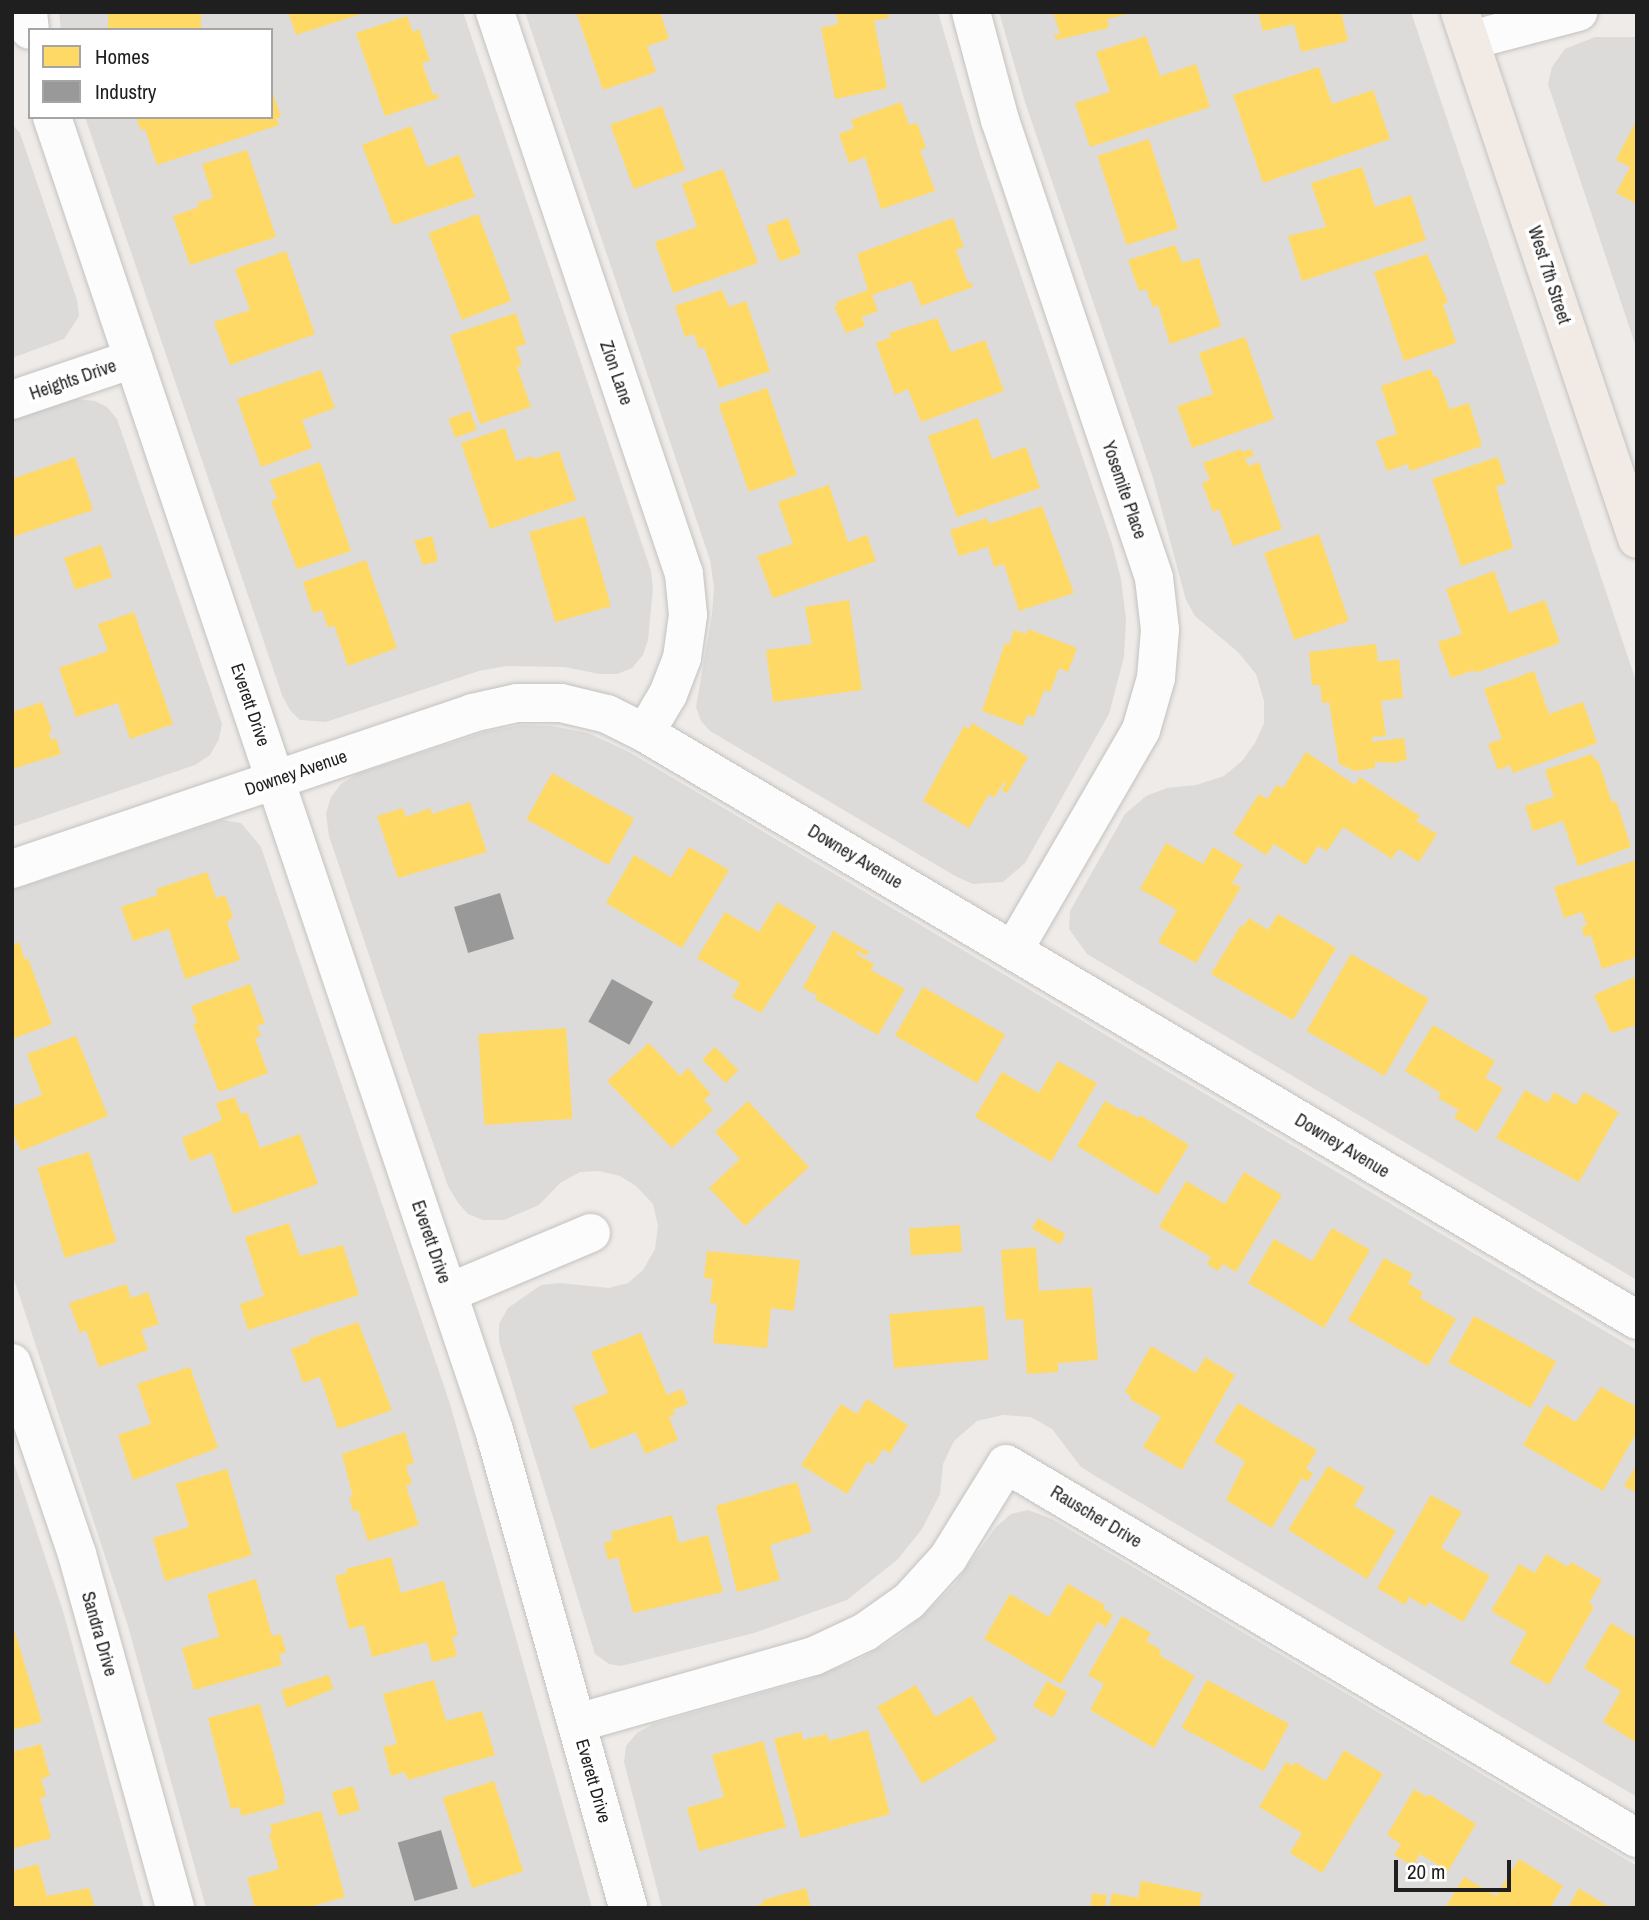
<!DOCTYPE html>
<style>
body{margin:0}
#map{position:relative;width:1649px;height:1920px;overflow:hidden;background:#eeebe8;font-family:"Archivo Narrow",sans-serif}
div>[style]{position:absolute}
.residential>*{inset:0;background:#dddbda}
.homes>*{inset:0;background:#ffd966;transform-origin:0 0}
.industry>*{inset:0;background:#999;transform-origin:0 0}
.roads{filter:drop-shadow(0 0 2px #c3c2c0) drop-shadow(0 0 2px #c3c2c0)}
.minor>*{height:38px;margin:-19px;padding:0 19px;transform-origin:19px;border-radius:19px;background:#fcfcfc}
.major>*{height:38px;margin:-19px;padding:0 19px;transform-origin:19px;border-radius:19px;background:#f1eae5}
span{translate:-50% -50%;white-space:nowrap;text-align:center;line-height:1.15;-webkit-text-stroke:7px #fff;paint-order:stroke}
.street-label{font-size:18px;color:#1f1f1f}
.frame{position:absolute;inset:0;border:14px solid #1f1f1f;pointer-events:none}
.legend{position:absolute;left:28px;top:28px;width:245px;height:91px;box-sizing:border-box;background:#fff;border:2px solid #a5a5a5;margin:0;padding:9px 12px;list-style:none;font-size:21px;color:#1f1f1f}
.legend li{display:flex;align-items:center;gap:14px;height:35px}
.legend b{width:35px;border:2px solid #a5a5a5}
.scale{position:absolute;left:1394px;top:1860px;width:117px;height:32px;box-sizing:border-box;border:4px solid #1f1f1f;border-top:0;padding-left:9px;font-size:21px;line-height:24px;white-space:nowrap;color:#1f1f1f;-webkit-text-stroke:5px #fff;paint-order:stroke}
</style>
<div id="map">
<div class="residential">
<div style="clip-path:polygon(59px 12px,463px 12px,651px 571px,653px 589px,648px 640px,643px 655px,632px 668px,617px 674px,600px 674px,564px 667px,507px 666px,479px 671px,326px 722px,300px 720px,290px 710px,282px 695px,85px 117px,271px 117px,271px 30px,61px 30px)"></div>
<div style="clip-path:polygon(525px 12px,938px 12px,980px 155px,1112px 544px,1121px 579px,1126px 619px,1124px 657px,1109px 714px,1025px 863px,1003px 882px,973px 884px,957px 877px,710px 731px,701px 721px,696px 707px,712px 615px,714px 587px,710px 560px)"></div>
<div style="clip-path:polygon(999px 12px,1411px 12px,1637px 684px,1637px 1280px,1087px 954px,1069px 929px,1070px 911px,1125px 814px,1146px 796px,1167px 788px,1196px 785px,1224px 776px,1242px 761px,1255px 743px,1264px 723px,1264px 701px,1256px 674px,1238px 652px,1195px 616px,1186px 600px,1153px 478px,1025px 102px)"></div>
<div style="clip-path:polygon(1595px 37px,1637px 37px,1637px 350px,1548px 84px,1552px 67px,1565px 49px)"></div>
<div style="clip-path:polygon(12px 124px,20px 133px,77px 300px,79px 316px,64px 339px,12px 358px)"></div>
<div style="clip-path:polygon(76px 399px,95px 401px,107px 407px,117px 419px,222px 724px,219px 739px,210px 755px,195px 765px,12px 827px,12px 420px)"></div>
<div style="clip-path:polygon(520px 725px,552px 726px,588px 733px,629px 752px,1637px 1350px,1637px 1797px,1097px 1477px,1081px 1467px,1052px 1429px,1031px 1417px,1003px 1415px,977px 1421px,954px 1441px,943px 1464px,940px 1494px,922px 1529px,898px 1559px,847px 1600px,754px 1633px,621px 1666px,609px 1664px,595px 1654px,499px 1341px,499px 1324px,508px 1308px,541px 1285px,560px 1283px,609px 1288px,628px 1283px,643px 1270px,655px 1249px,658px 1226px,653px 1204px,636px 1186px,620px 1176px,599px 1171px,580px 1172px,560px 1183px,539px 1205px,504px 1220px,483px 1220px,468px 1214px,458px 1203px,448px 1186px,413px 1086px,329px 836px,326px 814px,331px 797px,341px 784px,357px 774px,485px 732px)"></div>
<div style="clip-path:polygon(222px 820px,241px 823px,261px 847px,450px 1404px,592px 1908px,206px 1908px,128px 1626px,12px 1273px,12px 890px)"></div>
<div style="clip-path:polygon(12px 1457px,63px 1611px,144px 1908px,12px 1908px)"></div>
<div style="clip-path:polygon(1028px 1510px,1052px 1519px,1637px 1866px,1637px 1908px,662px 1908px,624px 1762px,626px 1746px,637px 1733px,653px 1724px,807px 1680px,860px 1659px,899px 1636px,928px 1611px,954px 1585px,996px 1527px,1011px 1514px)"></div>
</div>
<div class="homes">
<div style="left:108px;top:12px;width:93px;height:19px"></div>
<div style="clip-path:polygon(288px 12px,364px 12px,364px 13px,296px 35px)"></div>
<div style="clip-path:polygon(576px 12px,660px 12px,669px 39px,647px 46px,656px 72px,603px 90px)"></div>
<div style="clip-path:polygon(836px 12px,888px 12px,889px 18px,874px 21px,887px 88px,835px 99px,821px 28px,838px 24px)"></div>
<div style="clip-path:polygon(1053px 12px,1132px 12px,1132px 13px,1107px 19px,1109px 28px,1056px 40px,1054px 35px,1060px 34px)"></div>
<div style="clip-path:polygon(1258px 12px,1341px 12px,1348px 41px,1301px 52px,1294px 24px,1263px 31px)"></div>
<div style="clip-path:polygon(407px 16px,413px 32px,419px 29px,430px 61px,422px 63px,433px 95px,437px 93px,439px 98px,385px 116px,356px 33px)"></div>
<div style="clip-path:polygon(1146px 36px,1160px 76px,1196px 64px,1210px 107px,1090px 147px,1075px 103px,1110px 92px,1096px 52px)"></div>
<div style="clip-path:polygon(1319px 67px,1332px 104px,1373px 90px,1390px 139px,1263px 183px,1233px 95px)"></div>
<div style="clip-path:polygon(272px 90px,281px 117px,276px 118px,279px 125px,157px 165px,145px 129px,141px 130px,136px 117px,271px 117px)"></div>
<div style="clip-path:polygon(901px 102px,909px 125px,917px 123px,926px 148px,920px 150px,935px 191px,881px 209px,865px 157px,849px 163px,839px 134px,854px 128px,851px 120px)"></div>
<div style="left:662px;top:106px;width:68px;height:55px;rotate:70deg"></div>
<div style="clip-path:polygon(1637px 119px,1637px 204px,1616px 193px,1630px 167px,1616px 160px)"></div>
<div style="clip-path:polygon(411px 126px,427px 167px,459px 155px,475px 197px,393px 225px,362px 145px)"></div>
<div style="left:1149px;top:139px;width:94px;height:54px;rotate:72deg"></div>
<div style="clip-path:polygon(247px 150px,276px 237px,190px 265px,173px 216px,199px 207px,197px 203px,213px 198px,202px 164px)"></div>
<div style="clip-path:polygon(1362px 167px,1375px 207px,1411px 195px,1426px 240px,1302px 281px,1288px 236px,1326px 227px,1311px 183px)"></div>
<div style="clip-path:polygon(723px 169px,758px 263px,673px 293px,655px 242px,697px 227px,682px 184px)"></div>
<div style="left:478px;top:214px;width:93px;height:53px;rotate:69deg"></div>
<div style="left:788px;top:218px;width:38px;height:23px;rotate:70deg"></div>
<div style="clip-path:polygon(953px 218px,964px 247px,956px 250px,968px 283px,971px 282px,973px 287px,921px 306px,912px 281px,872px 295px,878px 311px,862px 317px,865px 326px,846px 333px,834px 306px,838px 305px,836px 302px,868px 290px,857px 254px)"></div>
<div style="clip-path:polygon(1175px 245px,1182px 263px,1199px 258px,1221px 326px,1170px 344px,1158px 305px,1153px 307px,1146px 289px,1139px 291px,1128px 260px)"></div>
<div style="clip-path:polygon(286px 251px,315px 334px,230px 365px,214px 322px,250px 310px,235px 269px)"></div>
<div style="clip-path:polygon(1427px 254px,1448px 302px,1443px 304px,1456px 343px,1404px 361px,1374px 272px)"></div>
<div style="clip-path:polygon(722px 290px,729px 307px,746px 301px,770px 371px,719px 388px,704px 347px,699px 349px,694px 334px,685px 337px,675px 306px)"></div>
<div style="clip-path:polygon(516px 313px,526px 344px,516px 347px,522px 365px,517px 367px,531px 407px,480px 424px,450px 335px)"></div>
<div style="clip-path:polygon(937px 318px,951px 352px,985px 340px,1004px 391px,921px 422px,908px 389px,895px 395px,876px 343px,891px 337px,889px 333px)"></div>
<div style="clip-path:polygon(1245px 337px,1274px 419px,1192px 448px,1177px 406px,1213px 394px,1199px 353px)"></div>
<div style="clip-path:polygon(1431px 369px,1434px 377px,1437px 376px,1449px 408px,1446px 410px,1469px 403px,1482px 446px,1410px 471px,1408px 464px,1387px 471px,1376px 441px,1397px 434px,1381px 386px)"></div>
<div style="clip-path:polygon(321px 370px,335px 408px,302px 420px,312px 448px,261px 467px,237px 399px)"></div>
<div style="left:767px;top:388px;width:92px;height:51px;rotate:71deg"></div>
<div style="left:470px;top:411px;width:20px;height:23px;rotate:70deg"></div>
<div style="clip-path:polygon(978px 418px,992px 459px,1026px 447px,1040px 488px,957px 517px,928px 436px)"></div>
<div style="clip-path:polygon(505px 428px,516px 461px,532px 456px,533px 459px,559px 451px,576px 500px,490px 529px,461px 443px)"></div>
<div style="clip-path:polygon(1241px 449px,1242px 452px,1251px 449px,1254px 456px,1245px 458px,1248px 466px,1259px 462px,1282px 529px,1233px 546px,1219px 509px,1213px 512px,1202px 483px,1210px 480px,1203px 463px)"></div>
<div style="clip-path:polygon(75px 457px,93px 510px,12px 537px,12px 479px)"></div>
<div style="clip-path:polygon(1498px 457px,1506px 483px,1496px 486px,1513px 548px,1461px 566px,1432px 479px)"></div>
<div style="clip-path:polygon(320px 462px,351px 551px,297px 569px,271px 501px,277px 499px,270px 480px)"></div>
<div style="clip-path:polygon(829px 485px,848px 542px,867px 535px,876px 561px,773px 598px,757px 556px,793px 544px,778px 502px)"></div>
<div style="clip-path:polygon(1042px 506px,1074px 593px,1019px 611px,1004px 564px,994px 567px,988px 547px,959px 556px,950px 530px,987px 518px,989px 524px)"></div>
<div style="left:585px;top:516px;width:94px;height:58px;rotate:74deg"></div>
<div style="left:1319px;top:534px;width:92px;height:58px;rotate:71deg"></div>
<div style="clip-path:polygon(432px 536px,438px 561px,423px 565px,414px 541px)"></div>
<div style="left:101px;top:545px;width:34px;height:39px;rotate:71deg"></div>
<div style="clip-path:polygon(366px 560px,397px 648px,348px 666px,334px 625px,328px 628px,322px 610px,313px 613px,303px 582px)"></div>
<div style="clip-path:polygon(1494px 571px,1509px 613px,1545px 600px,1560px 643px,1475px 673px,1474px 670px,1451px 678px,1438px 642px,1462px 634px,1446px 589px)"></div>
<div style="clip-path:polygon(849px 600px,862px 690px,773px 702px,766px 650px,812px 644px,805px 607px)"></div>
<div style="clip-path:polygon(134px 612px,173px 724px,130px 739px,118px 703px,76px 717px,59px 668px,108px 651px,98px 624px)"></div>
<div style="clip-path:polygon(1028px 629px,1077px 648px,1068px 672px,1059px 668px,1050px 692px,1044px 690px,1034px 717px,1027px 715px,1023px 726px,982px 711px,1005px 643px,1009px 645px,1014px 630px,1026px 634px)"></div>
<div style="clip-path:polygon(1376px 644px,1378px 662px,1399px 659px,1403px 698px,1381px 701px,1386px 736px,1372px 737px,1372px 742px,1404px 738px,1407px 759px,1396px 763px,1375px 762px,1375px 768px,1355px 771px,1339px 764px,1329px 702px,1322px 703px,1320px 685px,1312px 685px,1309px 652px)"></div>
<div style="clip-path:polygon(1534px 671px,1549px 714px,1583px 702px,1597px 743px,1513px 773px,1510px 765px,1498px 770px,1488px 744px,1502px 739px,1484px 689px)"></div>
<div style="clip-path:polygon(42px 702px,52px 731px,49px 732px,51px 740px,56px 738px,61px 754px,12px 769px,12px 712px)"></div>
<div style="clip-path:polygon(972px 723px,1028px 757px,1007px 793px,1002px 790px,1006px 783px,1004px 782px,994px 798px,989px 794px,969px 828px,923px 801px,964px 726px,969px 729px)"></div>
<div style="clip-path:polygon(1306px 752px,1355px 785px,1360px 777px,1420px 816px,1416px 821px,1437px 834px,1419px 862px,1398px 849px,1392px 859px,1343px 827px,1327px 851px,1318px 846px,1306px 865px,1274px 844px,1266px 855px,1233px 834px,1259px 794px,1267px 799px,1277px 785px,1283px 788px)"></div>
<div style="clip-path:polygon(1592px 754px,1595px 761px,1598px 760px,1612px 803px,1616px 801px,1631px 847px,1578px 866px,1563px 821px,1533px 831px,1525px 806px,1554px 797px,1545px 770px)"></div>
<div style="left:552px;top:773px;width:94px;height:53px;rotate:29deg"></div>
<div style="clip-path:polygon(470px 802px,487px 852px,398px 878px,377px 816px,403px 808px,406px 817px,430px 808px,432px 814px)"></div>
<div style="clip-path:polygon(1166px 843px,1203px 864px,1213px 847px,1243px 865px,1232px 883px,1241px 887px,1196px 963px,1158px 942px,1177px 910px,1140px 889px)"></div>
<div style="clip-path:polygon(689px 847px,729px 870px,682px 948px,606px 903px,634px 855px,671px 877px)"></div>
<div style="clip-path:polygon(1637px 860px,1637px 957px,1602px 969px,1591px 935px,1584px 937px,1582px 927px,1587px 925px,1582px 912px,1564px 918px,1554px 887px)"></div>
<div style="clip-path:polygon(207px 872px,216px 898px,225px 895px,233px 917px,227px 922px,240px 960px,185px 979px,169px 929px,133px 941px,121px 907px,158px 895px,156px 889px)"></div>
<div style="clip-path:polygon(777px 902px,817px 926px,761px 1013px,732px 997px,740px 983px,697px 958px,725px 912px,759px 932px)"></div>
<div style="clip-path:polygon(1278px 914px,1336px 948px,1293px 1020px,1211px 974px,1241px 925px,1243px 927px,1249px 918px,1268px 930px)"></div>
<div style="clip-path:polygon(833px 931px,869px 952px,866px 956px,858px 951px,856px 954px,874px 964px,871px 970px,905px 989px,878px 1035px,815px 999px,817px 995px,803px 988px)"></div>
<div style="clip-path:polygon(19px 942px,25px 960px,28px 958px,52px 1024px,12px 1039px,12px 945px)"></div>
<div style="left:1351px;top:954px;width:90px;height:89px;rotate:30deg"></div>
<div style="clip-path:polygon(1637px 976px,1637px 1025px,1611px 1033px,1594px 995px)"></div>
<div style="clip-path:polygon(250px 984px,265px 1023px,257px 1026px,261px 1036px,255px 1038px,268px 1073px,219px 1092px,193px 1025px,197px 1023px,191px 1006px)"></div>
<div style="left:923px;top:987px;width:95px;height:56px;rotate:30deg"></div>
<div style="clip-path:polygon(1433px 1025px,1495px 1061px,1485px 1078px,1503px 1088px,1477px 1132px,1454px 1118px,1459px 1110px,1438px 1098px,1441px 1093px,1405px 1071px)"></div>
<div style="left:566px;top:1028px;width:91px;height:88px;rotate:86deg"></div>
<div style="clip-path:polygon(76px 1036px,108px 1116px,21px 1151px,12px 1131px,12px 1107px,42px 1095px,27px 1054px)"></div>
<div style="clip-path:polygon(649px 1043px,680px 1076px,688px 1068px,711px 1094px,704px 1100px,713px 1110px,672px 1148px,607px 1081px)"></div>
<div style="left:715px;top:1047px;width:33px;height:18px;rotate:45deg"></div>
<div style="clip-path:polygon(1058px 1061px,1097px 1083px,1051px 1162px,975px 1117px,1002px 1072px,1039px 1093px)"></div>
<div style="clip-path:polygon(1525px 1090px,1548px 1103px,1554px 1092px,1576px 1105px,1584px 1092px,1619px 1112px,1579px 1182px,1496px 1138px)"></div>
<div style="clip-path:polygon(235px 1097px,241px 1114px,247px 1112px,260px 1148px,300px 1134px,318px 1184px,233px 1214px,212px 1153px,190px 1161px,182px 1138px,222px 1120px,216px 1103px)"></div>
<div style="clip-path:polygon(748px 1101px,809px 1167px,745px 1226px,709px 1188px,740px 1159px,715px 1132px)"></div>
<div style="clip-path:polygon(1105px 1101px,1122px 1111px,1123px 1109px,1138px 1118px,1140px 1115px,1189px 1145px,1158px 1195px,1077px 1146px)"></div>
<div style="left:89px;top:1152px;width:94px;height:54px;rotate:73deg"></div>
<div style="clip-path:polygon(1244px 1172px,1282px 1195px,1236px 1272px,1223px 1264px,1218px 1271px,1207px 1264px,1211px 1257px,1159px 1227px,1186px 1181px,1225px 1204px)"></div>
<div style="left:1038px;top:1218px;width:32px;height:12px;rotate:30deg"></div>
<div style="clip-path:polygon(289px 1223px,300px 1256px,343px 1245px,359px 1295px,248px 1330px,240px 1304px,264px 1296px,245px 1237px)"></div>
<div style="left:960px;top:1225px;width:27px;height:51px;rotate:86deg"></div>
<div style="clip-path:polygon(1332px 1228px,1370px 1250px,1324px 1328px,1248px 1283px,1274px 1239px,1312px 1261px)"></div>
<div style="clip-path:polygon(1036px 1247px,1039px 1291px,1092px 1287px,1098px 1360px,1058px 1363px,1058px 1372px,1027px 1374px,1023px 1319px,1006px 1320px,1001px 1250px)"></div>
<div style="clip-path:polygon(707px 1251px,800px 1260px,794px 1311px,771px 1308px,767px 1348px,713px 1343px,717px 1304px,710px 1303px,713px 1279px,704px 1278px)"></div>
<div style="clip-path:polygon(1384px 1258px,1413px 1274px,1408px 1283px,1423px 1293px,1420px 1298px,1456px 1319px,1428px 1366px,1348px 1320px)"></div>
<div style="clip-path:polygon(126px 1284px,131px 1298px,148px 1292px,159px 1324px,141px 1330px,148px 1350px,99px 1367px,86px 1330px,80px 1333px,69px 1303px)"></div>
<div style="left:984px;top:1306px;width:54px;height:95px;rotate:85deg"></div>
<div style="left:1474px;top:1316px;width:94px;height:53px;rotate:29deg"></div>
<div style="clip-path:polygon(358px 1322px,392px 1410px,338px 1429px,320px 1377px,303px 1383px,291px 1349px,310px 1342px,309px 1339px)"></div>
<div style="clip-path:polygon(641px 1333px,667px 1395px,682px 1389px,688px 1404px,673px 1410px,675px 1414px,669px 1417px,678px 1440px,645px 1454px,636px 1432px,591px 1450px,573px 1407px,608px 1393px,591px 1352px)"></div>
<div style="clip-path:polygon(1151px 1346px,1196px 1373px,1205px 1357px,1235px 1375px,1182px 1470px,1143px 1447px,1161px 1417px,1130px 1399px,1131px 1396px,1125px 1392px)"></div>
<div style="clip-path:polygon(190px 1367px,218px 1448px,133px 1480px,118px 1435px,151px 1424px,137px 1384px)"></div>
<div style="clip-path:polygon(1601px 1387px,1637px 1407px,1637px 1432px,1603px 1491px,1523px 1445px,1546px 1405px,1576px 1422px)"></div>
<div style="clip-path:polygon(867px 1399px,908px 1425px,890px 1453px,883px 1449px,873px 1465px,868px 1461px,847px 1494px,801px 1465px,841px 1404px,857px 1414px)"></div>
<div style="clip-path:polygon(1238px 1403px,1317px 1450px,1306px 1469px,1313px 1473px,1308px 1482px,1302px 1478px,1272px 1528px,1226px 1500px,1245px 1461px,1214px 1442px)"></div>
<div style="clip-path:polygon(405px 1432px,414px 1463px,406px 1466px,412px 1484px,406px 1486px,419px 1525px,368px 1541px,358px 1510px,353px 1511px,349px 1497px,353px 1497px,342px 1454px)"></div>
<div style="clip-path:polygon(1637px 1464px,1637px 1493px,1624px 1486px)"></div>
<div style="clip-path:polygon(1328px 1466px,1365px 1488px,1354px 1506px,1396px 1531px,1367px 1579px,1288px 1530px)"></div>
<div style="clip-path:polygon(227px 1469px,252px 1555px,165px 1581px,153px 1538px,189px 1527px,176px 1484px)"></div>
<div style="clip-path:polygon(797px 1482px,812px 1532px,770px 1545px,780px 1580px,737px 1592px,716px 1506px)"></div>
<div style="clip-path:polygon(1431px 1495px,1462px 1512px,1441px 1548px,1490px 1576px,1463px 1622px,1429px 1602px,1426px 1607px,1409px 1597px,1405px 1605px,1377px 1588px)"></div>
<div style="clip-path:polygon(672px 1515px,679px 1543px,708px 1535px,723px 1592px,633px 1613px,618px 1557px,608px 1560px,604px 1543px,613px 1540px,611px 1532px)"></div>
<div style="clip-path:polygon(1546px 1554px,1568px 1567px,1571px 1562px,1602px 1580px,1589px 1603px,1594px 1607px,1549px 1685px,1510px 1663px,1527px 1632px,1491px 1611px,1519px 1564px,1535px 1573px)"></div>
<div style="clip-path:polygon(391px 1557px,401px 1593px,444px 1581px,458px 1635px,452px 1637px,457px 1656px,432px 1662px,427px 1642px,372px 1657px,364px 1625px,349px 1629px,335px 1576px,347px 1573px,346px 1569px)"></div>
<div style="clip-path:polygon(256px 1579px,272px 1636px,281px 1634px,286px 1652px,279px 1655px,282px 1665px,194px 1690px,182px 1648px,219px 1637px,207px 1594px)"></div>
<div style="clip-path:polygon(1068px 1584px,1105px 1605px,1103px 1609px,1113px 1615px,1106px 1627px,1097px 1622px,1061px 1684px,984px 1639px,1010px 1594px,1049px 1617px)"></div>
<div style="clip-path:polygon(1122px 1616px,1151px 1633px,1146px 1641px,1161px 1650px,1159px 1655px,1195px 1676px,1154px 1748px,1090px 1710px,1104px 1684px,1088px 1675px)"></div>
<div style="clip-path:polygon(1611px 1623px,1637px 1639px,1637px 1743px,1603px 1722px,1621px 1691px,1584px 1668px)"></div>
<div style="clip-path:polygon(15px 1632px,42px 1722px,12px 1730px,12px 1633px)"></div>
<div style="clip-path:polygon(329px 1675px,333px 1689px,287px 1708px,281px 1690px)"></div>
<div style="clip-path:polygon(434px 1680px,446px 1721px,482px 1711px,495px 1755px,408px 1780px,405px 1772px,391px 1776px,383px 1747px,397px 1744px,383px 1694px)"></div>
<div style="left:1207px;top:1680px;width:93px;height:54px;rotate:28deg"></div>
<div style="left:1047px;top:1681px;width:23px;height:29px;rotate:29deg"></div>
<div style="clip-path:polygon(916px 1685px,935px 1717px,972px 1696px,997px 1740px,922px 1784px,877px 1707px)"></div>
<div style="clip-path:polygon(260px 1704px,284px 1792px,285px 1804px,242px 1816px,239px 1807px,231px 1809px,208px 1718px)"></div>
<div style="clip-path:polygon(868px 1730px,890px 1814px,801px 1838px,774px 1739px,801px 1732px,803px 1740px,827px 1734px,829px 1741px)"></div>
<div style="clip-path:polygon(763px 1741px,786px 1827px,699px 1851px,687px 1808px,724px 1797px,712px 1755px)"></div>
<div style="clip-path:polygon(41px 1744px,50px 1776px,41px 1779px,46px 1796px,40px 1798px,51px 1838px,12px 1849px,12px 1752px)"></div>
<div style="clip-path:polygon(1344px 1750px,1383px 1774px,1322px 1873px,1290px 1853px,1302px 1833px,1259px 1807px,1286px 1762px,1293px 1766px,1295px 1762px,1326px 1781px)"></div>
<div style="left:494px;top:1781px;width:95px;height:54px;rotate:72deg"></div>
<div style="left:353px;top:1786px;width:25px;height:22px;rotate:74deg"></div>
<div style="clip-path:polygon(1414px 1789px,1427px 1797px,1429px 1794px,1476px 1824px,1448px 1871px,1420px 1854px,1413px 1866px,1394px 1855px,1401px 1844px,1387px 1835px)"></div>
<div style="clip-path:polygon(321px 1811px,345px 1897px,305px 1908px,255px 1908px,247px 1878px,279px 1869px,269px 1834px,273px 1833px,270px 1825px)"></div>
<div style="clip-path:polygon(1519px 1859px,1563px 1886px,1550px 1908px,1445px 1908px,1464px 1877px,1496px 1896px)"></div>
<div style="clip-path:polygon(38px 1864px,47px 1896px,89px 1888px,95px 1908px,12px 1908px,12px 1871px)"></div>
<div style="clip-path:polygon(1141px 1881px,1202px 1893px,1199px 1908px,1109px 1908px,1112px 1893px,1138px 1898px)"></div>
<div style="clip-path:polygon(806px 1888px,811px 1908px,750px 1908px,763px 1903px,763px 1900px)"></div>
<div style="clip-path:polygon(1579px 1888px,1580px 1889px,1611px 1908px,1568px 1908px)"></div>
<div style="clip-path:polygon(1092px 1893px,1107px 1895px,1105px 1908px,1090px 1908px)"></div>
</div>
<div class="industry">
<div style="left:500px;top:893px;width:48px;height:48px;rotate:73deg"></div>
<div style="left:612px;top:979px;width:47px;height:49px;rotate:29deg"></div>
<div style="left:441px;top:1830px;width:61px;height:45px;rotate:74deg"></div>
</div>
<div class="roads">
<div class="minor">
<div style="left:28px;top:12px;width:18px;rotate:84deg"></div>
<div style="left:495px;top:12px;width:593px;rotate:71.41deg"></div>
<div style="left:684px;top:574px;width:41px;rotate:84.4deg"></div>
<div style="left:688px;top:615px;width:43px;rotate:97.9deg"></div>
<div style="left:682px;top:658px;width:39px;rotate:111deg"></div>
<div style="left:668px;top:694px;width:45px;rotate:120.5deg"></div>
<div style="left:971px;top:12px;width:112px;rotate:75deg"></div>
<div style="left:1000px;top:120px;width:483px;rotate:71.4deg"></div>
<div style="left:1154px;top:578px;width:52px;rotate:83.4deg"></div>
<div style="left:1160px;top:630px;width:48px;rotate:94.8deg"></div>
<div style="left:1156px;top:678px;width:54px;rotate:106.1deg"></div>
<div style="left:1141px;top:730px;width:255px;rotate:120.1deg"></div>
<div style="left:1471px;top:40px;width:111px;rotate:-14.7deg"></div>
<div style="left:52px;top:117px;width:1385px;rotate:71.4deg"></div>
<div style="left:494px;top:1430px;width:496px;rotate:74.3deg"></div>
<div style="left:12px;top:400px;width:128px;rotate:-18.7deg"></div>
<div style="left:12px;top:869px;width:486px;rotate:-18.7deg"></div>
<div style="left:472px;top:713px;width:46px;rotate:-12.5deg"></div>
<div style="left:517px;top:703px;width:44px"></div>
<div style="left:561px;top:703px;width:47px;rotate:13.4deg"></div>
<div style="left:607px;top:714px;width:42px;rotate:26.6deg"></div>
<div style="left:645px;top:733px;width:1153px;rotate:30.61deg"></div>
<div style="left:448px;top:1293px;width:155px;rotate:-22.8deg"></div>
<div style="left:12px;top:1363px;width:202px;rotate:71.2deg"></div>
<div style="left:77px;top:1554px;width:367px;rotate:74.5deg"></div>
<div style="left:577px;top:1723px;width:246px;rotate:-15.8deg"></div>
<div style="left:814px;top:1656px;width:56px;rotate:-25.2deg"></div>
<div style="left:865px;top:1632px;width:54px;rotate:-35.2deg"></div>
<div style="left:909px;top:1601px;width:58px;rotate:-47.8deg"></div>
<div style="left:948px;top:1558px;width:110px;rotate:-58.3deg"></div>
<div style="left:1006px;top:1464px;width:734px;rotate:30.66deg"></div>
</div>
<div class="major">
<div style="left:1460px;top:12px;width:556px;rotate:71.43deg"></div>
</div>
</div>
<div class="street-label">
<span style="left:1549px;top:275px;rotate:72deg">West 7th Street</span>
<span style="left:616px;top:373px;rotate:71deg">Zion Lane</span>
<span style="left:73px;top:380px;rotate:-19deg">Heights Drive</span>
<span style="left:1124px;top:490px;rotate:71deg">Yosemite Place</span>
<span style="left:250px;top:705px;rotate:71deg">Everett Drive</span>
<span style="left:296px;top:773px;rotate:-19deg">Downey Avenue</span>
<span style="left:855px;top:857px;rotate:31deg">Downey Avenue</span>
<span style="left:1342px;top:1146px;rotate:31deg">Downey Avenue</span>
<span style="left:431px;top:1242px;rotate:71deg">Everett Drive</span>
<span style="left:1096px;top:1517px;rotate:31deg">Rauscher Drive</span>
<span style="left:99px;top:1634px;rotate:74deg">Sandra Drive</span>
<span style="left:593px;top:1781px;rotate:74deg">Everett Drive</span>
</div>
<div class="frame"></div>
<ul class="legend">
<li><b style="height:19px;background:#ffd966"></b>Homes</li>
<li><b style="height:19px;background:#999"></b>Industry</li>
</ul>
<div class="scale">20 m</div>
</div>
